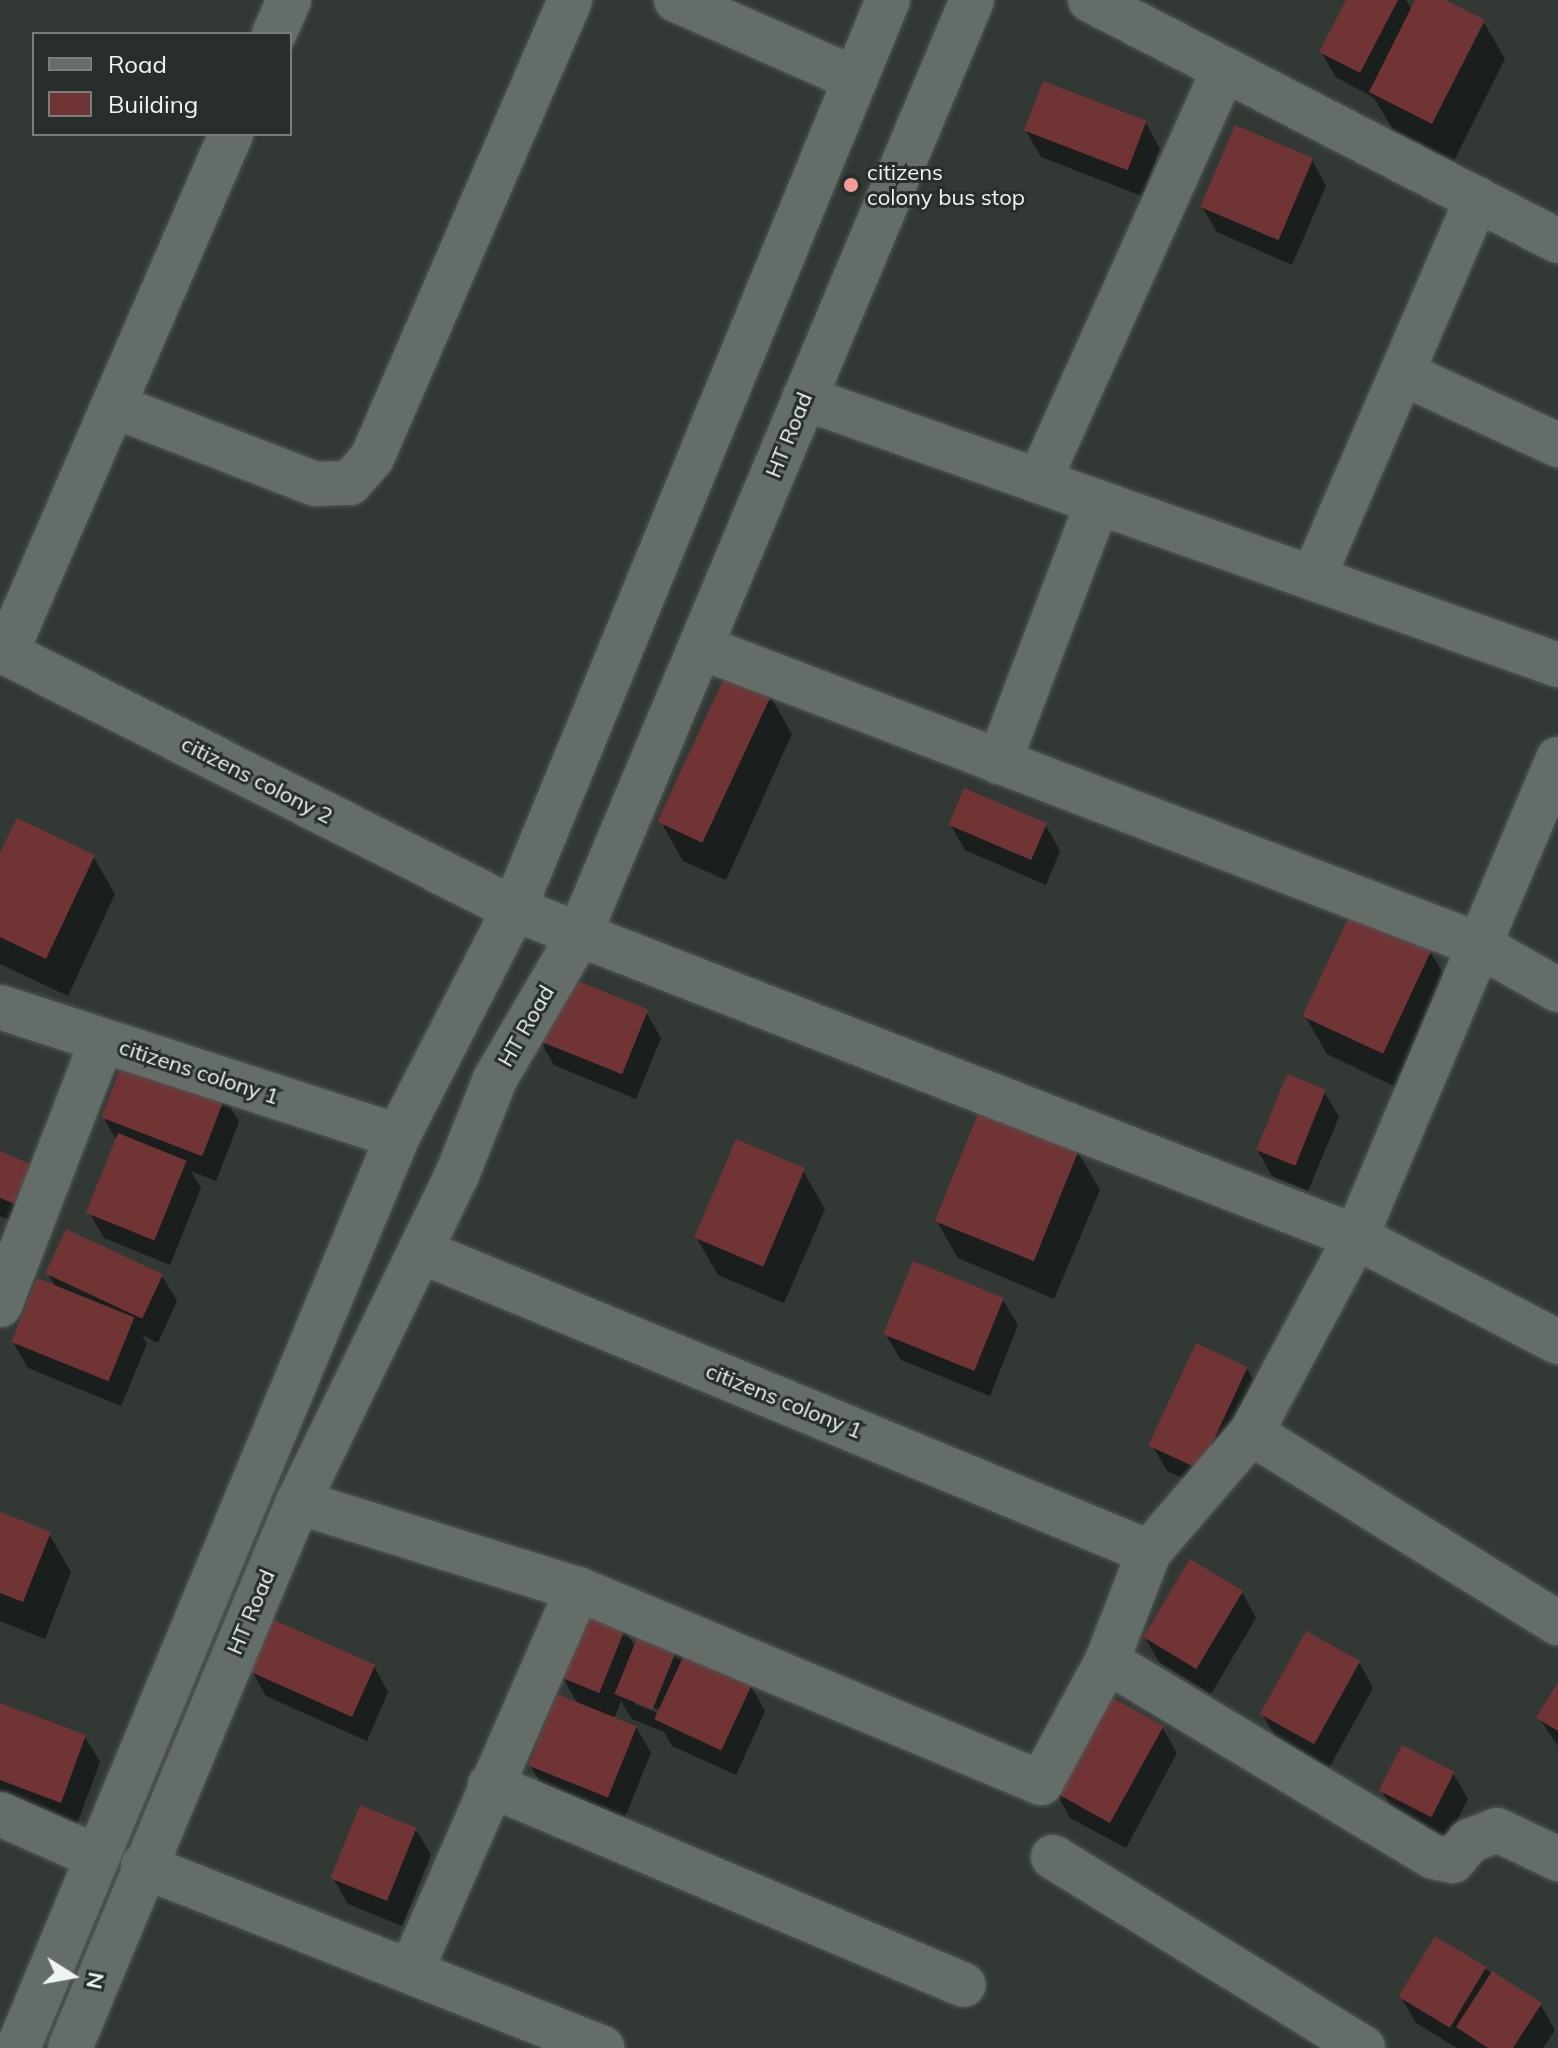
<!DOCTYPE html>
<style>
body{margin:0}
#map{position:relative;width:1558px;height:2048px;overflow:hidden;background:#323935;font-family:Mulish,sans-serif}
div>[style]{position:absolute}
.shadow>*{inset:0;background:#0007}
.building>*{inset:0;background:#703434;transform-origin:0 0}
.roads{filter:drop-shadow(0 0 2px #515754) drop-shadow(0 0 2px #515754)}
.minor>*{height:44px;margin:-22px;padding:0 22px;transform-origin:22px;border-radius:22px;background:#656d69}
.dots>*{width:22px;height:22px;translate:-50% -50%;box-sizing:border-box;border:4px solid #282f2b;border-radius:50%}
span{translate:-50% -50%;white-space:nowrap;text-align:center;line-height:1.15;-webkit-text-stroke:6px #282f2b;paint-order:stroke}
.poi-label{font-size:22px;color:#eff4f2}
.left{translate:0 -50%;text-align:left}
.street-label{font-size:22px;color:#eff4f2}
.legend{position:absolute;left:32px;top:32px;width:260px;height:104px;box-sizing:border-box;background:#282f2b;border:2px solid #787e7b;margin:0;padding:10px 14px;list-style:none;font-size:24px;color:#eff4f2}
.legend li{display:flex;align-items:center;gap:16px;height:40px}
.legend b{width:40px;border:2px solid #787e7b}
.north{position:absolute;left:32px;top:1936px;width:80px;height:80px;-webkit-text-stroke:6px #282f2b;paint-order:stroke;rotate:101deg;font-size:22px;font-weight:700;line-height:32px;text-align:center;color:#eff4f2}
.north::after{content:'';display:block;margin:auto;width:28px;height:36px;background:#eff4f2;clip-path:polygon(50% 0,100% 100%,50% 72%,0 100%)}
</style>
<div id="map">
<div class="shadow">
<div style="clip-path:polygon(1348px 0,1406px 0,1412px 10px,1417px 0,1441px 0,1483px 21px,1505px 59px,1454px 161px,1393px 130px,1374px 98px,1336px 77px,1321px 52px)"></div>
<div style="clip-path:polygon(1146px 123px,1160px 149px,1142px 196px,1041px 157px,1026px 131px)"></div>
<div style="clip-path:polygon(1312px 160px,1326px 186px,1292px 265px,1217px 232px,1202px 207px)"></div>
<div style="clip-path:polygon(770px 696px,792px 734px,726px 880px,683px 861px,661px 822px)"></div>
<div style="clip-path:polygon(950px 824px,1046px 826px,1060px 851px,1046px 885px,965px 850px)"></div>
<div style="clip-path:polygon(93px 856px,115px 894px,68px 996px,0 964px,0 858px)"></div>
<div style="clip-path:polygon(1430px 951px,1452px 989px,1404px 1091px,1327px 1054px,1305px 1016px)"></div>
<div style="clip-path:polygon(646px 1012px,661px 1038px,636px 1099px,554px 1065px,539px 1039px)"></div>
<div style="clip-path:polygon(1324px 1091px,1339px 1117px,1308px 1191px,1272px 1176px,1257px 1150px)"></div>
<div style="clip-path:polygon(224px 1097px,239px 1122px,216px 1181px,191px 1171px,201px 1188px,170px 1265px,104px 1238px,89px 1212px,117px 1141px,103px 1117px)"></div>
<div style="clip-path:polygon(1078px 1152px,1100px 1190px,1054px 1299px,958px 1258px,936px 1220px)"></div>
<div style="clip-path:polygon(0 1153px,37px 1232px,0 1216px)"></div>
<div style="clip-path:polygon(803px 1171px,825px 1209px,784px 1303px,718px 1275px,696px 1237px)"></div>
<div style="clip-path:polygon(48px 1274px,162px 1276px,177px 1301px,158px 1343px,142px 1335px,147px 1344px,121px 1406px,28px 1368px,13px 1342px,56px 1287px)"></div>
<div style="clip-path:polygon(1003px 1300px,1018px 1325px,990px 1396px,901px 1360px,886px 1335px)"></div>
<div style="clip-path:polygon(1247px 1369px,1262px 1394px,1218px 1494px,1167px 1471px,1152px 1445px)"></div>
<div style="clip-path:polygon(0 1515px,49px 1534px,71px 1572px,45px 1639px,0 1621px)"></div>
<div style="clip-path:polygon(1242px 1592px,1256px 1618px,1211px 1694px,1160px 1663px,1145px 1638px)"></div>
<div style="clip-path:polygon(evenodd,625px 1628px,635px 1647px,677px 1647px,684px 1660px,751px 1686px,765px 1711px,736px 1775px,672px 1746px,664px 1732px,632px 1719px,621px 1701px,614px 1719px,636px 1727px,651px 1753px,623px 1822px,545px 1791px,530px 1765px,578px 1704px,562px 1677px,625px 1628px,635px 1700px,663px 1711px,662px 1715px,635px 1704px,635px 1700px)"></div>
<div style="clip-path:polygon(1359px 1662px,1373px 1688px,1329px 1768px,1277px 1739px,1262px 1714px)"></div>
<div style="clip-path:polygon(374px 1666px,388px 1692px,367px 1741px,266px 1696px,252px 1671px)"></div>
<div style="clip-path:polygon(1558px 1686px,1558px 1746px,1539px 1718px)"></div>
<div style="clip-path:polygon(0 1705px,85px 1737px,100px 1762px,76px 1827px,0 1799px)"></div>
<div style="clip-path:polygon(1162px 1727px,1177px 1753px,1126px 1848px,1070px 1818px,1056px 1792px)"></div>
<div style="clip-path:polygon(1453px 1773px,1468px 1799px,1446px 1842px,1396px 1816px,1381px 1790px)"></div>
<div style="clip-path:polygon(416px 1830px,431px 1855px,402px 1926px,348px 1904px,333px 1878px)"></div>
<div style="clip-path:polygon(1484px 1968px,1540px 2004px,1555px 2030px,1543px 2048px,1457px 2048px,1416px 2023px,1401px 1997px)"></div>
</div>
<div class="building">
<div style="clip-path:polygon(1346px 0,1398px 0,1360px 73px,1319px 52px)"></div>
<div style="clip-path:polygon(1415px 0,1446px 0,1485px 20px,1432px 124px,1369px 92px)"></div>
<div style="left:1043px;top:81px;width:111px;height:53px;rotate:21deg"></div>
<div style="left:1235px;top:125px;width:85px;height:89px;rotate:23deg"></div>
<div style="left:726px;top:674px;width:50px;height:163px;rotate:25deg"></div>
<div style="left:964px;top:788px;width:90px;height:40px;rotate:23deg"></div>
<div style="clip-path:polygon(17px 818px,95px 855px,46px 959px,0 937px,0 853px)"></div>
<div style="left:1351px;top:912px;width:89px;height:115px;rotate:25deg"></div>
<div style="left:563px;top:975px;width:92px;height:70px;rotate:22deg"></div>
<div style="left:125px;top:1056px;width:108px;height:66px;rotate:21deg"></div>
<div style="left:1287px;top:1074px;width:42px;height:82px;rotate:22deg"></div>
<div style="left:980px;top:1109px;width:107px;height:121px;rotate:22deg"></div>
<div style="left:118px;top:1133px;width:74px;height:86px;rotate:22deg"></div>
<div style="left:736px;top:1139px;width:75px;height:107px;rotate:23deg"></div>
<div style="clip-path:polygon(0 1151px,39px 1168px,22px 1207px,0 1198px)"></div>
<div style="left:66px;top:1229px;width:107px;height:49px;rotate:25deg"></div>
<div style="left:913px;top:1261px;width:98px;height:79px;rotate:22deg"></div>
<div style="left:37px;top:1278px;width:105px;height:69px;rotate:22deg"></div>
<div style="left:1196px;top:1343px;width:57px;height:113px;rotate:25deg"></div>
<div style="clip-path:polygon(0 1512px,51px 1532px,23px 1602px,0 1593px)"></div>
<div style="left:1190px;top:1559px;width:62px;height:91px;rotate:31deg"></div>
<div style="left:586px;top:1611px;width:43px;height:71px;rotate:22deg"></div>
<div style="left:272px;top:1619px;width:113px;height:57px;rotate:24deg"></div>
<div style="left:640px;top:1631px;width:41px;height:68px;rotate:22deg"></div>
<div style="left:1306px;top:1631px;width:62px;height:95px;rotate:29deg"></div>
<div style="left:685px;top:1653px;width:74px;height:73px;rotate:25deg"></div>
<div style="clip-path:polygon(1558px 1682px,1558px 1731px,1536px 1718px)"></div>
<div style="left:557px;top:1694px;width:86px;height:77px;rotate:22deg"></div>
<div style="left:1106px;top:1694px;width:66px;height:111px;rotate:29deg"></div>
<div style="clip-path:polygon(0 1703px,86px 1735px,61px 1803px,0 1780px)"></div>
<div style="left:1402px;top:1745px;width:59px;height:51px;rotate:27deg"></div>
<div style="left:360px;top:1805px;width:61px;height:79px;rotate:22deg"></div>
<div style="left:1435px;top:1936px;width:60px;height:71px;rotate:31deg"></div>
<div style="clip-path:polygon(1492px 1971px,1542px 2003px,1513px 2048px,1488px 2048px,1456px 2027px)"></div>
</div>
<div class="roads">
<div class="minor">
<div style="left:676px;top:0;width:196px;rotate:23.8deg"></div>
<div style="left:1090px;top:0;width:526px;rotate:27.25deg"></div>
<div style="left:274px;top:34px;width:37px;rotate:-66deg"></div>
<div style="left:1402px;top:373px;width:172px;rotate:24.8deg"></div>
<div style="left:804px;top:398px;width:800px;rotate:19.5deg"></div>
<div style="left:114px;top:406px;width:216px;rotate:21.2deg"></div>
<div style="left:315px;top:484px;width:35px;rotate:-2deg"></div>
<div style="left:350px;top:483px;width:33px;rotate:-49deg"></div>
<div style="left:372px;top:458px;width:499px;rotate:-66.6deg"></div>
<div style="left:1039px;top:481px;width:452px;rotate:-65.8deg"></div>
<div style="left:1313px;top:578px;width:413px;rotate:-66.6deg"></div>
<div style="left:703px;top:648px;width:829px;rotate:20.93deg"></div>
<div style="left:1477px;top:944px;width:93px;rotate:29.6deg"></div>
<div style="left:0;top:650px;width:576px;rotate:26.74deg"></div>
<div style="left:514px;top:909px;width:904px;rotate:21.28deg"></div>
<div style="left:1356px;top:1237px;width:228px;rotate:27.5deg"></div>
<div style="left:6px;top:653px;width:566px;rotate:-66.56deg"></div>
<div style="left:1558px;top:759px;width:519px;rotate:112.91deg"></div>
<div style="left:1356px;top:1237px;width:222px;rotate:118.2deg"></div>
<div style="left:1251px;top:1433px;width:361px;rotate:31.8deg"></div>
<div style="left:999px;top:762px;width:278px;rotate:-69.2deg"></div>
<div style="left:0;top:1007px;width:418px;rotate:18deg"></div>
<div style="left:420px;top:1251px;width:789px;rotate:22.44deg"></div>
<div style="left:0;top:1305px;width:283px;rotate:-68.9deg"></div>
<div style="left:298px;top:1502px;width:293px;rotate:17.3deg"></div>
<div style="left:578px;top:1589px;width:502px;rotate:22.73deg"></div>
<div style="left:1041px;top:1783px;width:139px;rotate:-61.6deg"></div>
<div style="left:1107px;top:1661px;width:117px;rotate:-68.9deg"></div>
<div style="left:1149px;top:1552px;width:157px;rotate:-49.4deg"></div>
<div style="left:1107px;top:1661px;width:380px;rotate:31deg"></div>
<div style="left:1433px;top:1857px;width:20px;rotate:11deg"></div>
<div style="left:1453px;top:1861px;width:26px;rotate:-51deg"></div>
<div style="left:1469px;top:1841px;width:30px;rotate:-21deg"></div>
<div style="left:1497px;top:1830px;width:68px;rotate:25.4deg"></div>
<div style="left:490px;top:1785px;width:514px;rotate:22.88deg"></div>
<div style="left:0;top:1814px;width:106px;rotate:23.9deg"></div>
<div style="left:1053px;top:1857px;width:364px;rotate:31.6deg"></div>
<div style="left:143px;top:1866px;width:494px;rotate:21.6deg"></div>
<div style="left:411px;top:1971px;width:417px;rotate:-66.4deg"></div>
<div style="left:18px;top:2048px;width:988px;rotate:-67.38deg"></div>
<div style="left:398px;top:1136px;width:255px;rotate:-62.9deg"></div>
<div style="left:514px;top:909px;width:983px;rotate:-67.64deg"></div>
<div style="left:70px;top:2048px;width:592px;rotate:-67.34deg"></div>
<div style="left:298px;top:1502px;width:364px;rotate:-64.1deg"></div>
<div style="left:457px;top:1175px;width:103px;rotate:-68.4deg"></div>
<div style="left:495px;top:1079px;width:167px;rotate:-59.7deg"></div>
<div style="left:579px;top:935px;width:1014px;rotate:-67.2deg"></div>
</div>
</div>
<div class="dots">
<div style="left:851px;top:185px;background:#f59b98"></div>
</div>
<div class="poi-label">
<span class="left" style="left:867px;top:185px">citizens<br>colony bus stop</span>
</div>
<div class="street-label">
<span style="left:789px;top:435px;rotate:-68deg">HT Road</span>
<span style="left:257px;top:780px;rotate:27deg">citizens colony 2</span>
<span style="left:526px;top:1026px;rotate:-60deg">HT Road</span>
<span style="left:199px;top:1072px;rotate:18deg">citizens colony 1</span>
<span style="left:784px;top:1401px;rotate:22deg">citizens colony 1</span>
<span style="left:251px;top:1612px;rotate:-67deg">HT Road</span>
</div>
<ul class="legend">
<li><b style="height:10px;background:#656d69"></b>Road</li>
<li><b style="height:22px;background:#703434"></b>Building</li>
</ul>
<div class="north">N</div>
</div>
